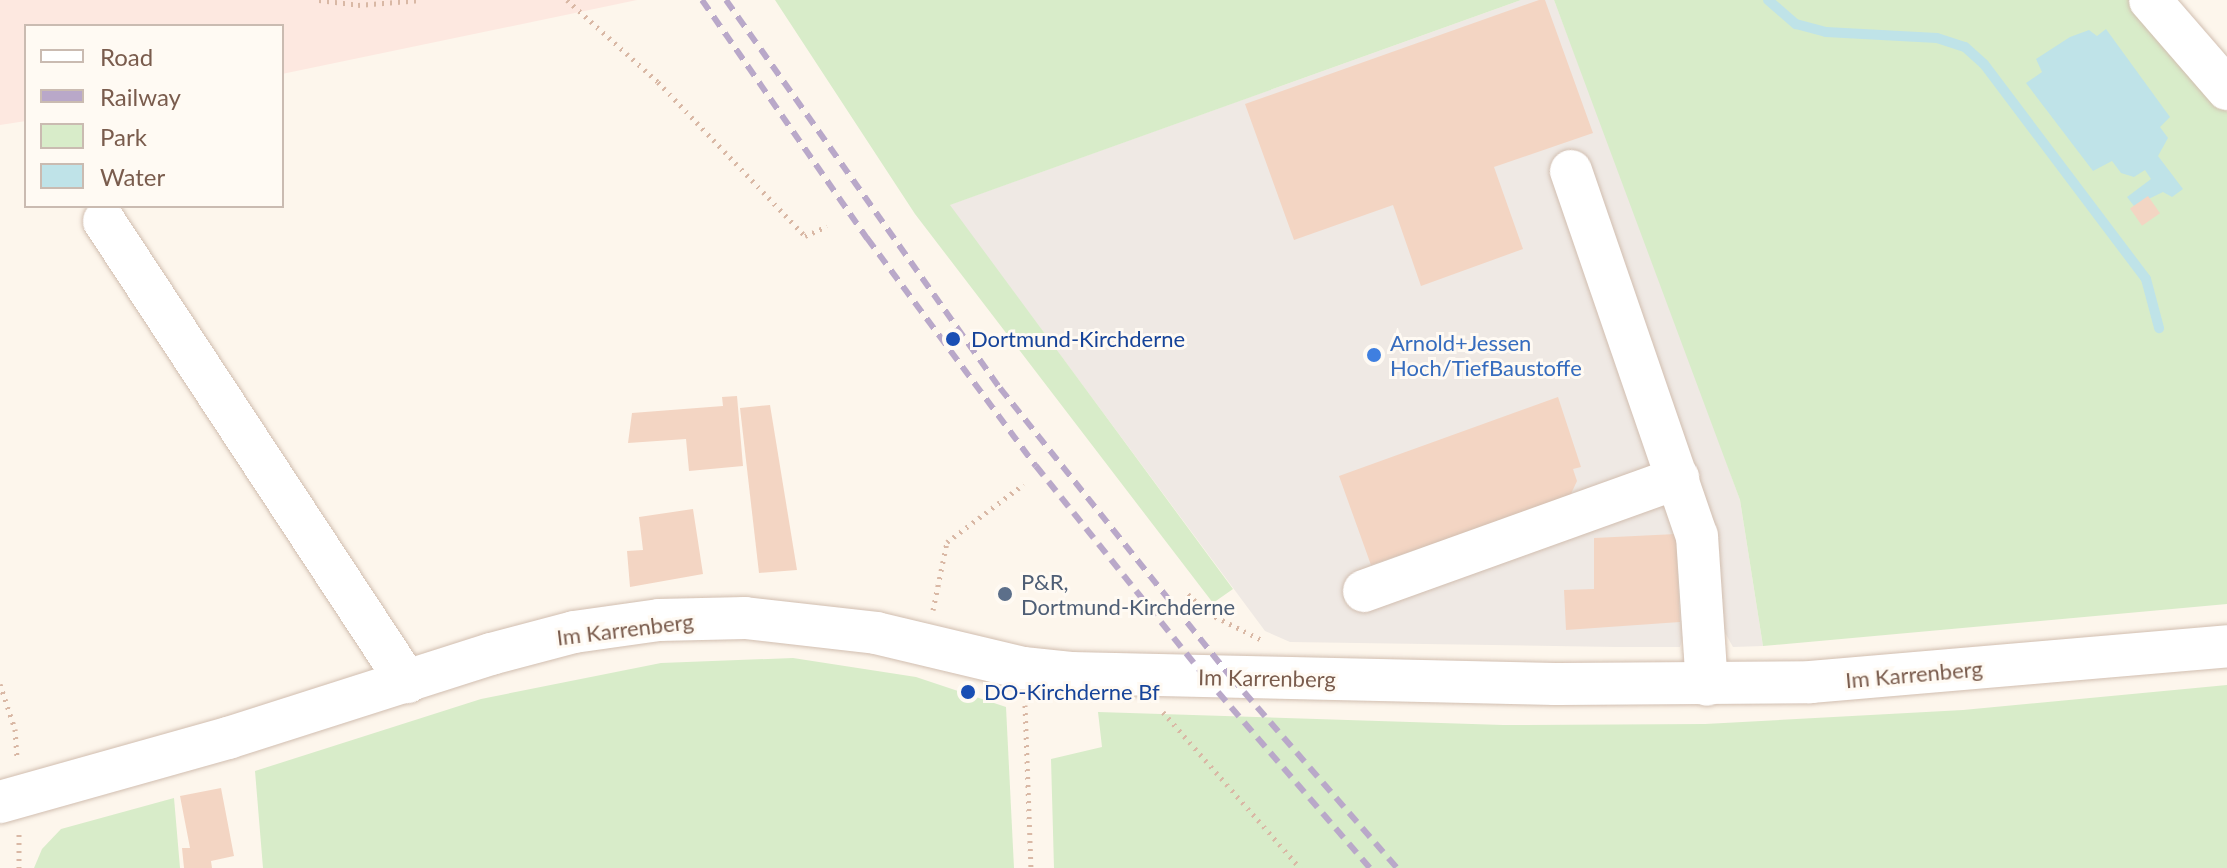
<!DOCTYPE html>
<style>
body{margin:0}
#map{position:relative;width:2227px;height:868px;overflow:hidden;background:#fdf6ec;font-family:Lato,sans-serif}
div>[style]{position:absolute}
.commercial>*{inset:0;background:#fde8e0}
.industrial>*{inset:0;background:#efe9e4}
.green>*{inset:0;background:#d8ecc9}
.water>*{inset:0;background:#bfe3e8}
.stream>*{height:10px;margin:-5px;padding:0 5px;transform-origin:5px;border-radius:5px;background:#bfe3e8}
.building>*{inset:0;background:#f3d5c3;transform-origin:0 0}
.path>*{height:5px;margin-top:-2.5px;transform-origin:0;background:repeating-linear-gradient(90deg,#d9b8a5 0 2px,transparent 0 8px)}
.roads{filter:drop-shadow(0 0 2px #d1beb0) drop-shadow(0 0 2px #d1beb0)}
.minor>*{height:42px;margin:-21px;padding:0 21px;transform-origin:21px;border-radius:21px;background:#fff}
.rail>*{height:6px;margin-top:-3px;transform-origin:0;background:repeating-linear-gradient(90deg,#b9a8c9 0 12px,transparent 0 20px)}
.dots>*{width:22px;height:22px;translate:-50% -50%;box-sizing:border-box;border:4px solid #fffaf3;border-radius:50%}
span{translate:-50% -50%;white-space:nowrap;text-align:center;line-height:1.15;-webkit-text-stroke:6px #fffaf3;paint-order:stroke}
.transit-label{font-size:22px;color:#164399}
.left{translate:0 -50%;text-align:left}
.shop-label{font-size:22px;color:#366cbe}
.service-label{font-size:22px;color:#4e5e75}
.street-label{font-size:22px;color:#7a5c4d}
.legend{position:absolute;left:24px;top:24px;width:260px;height:184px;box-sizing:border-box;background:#fffaf3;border:2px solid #cabbb1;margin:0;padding:10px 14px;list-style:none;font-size:24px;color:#7a5c4d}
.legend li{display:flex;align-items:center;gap:16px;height:40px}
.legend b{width:40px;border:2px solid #cabbb1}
</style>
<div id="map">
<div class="commercial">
<div style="clip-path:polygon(0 0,637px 0,282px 74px,282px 26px,26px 26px,26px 121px,0 125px)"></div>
</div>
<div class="industrial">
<div style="clip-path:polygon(1521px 0,1554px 0,1657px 269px,1740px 500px,1763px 646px,1733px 647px,1724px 631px,1685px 632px,1680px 647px,1616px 647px,1290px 642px,1265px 631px,949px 205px)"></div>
</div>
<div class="green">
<div style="clip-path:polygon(775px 0,1521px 0,950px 205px,1233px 589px,1213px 603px,915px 214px)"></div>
<div style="clip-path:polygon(1554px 0,2131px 0,2227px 112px,2227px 604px,1763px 646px,1740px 500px)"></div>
<div style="clip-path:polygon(793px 658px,916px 677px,1006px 707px,1014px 868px,263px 868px,255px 771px,481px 699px,661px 663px)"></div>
<div style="clip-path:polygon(2227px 685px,2227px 868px,1054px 868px,1051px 759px,1102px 747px,1098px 712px,1503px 725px,1705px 724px,1963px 710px)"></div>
<div style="clip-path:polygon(174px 798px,180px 868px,34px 868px,42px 849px,61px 829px)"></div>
</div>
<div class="water">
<div style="clip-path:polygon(2106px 29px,2170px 117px,2160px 127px,2168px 138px,2158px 156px,2183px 189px,2172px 197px,2163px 192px,2134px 206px,2127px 197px,2151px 179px,2145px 170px,2134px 177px,2121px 173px,2112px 161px,2093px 171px,2026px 83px,2042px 72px,2036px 59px,2070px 37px,2089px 30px,2097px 36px)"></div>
</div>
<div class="stream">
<div style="left:1768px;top:0;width:37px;rotate:41deg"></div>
<div style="left:1796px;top:24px;width:31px;rotate:15deg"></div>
<div style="left:1826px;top:32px;width:111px;rotate:3.1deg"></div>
<div style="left:1937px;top:38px;width:29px;rotate:18deg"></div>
<div style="left:1965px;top:47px;width:25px;rotate:42deg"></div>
<div style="left:1984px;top:64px;width:269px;rotate:53deg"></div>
<div style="left:2146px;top:279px;width:51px;rotate:75.1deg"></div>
</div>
<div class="building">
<div style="clip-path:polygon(1539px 0,1545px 0,1593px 133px,1494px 167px,1523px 249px,1421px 286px,1393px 205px,1294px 240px,1245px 104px)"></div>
<div style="left:2148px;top:196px;width:21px;height:22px;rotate:55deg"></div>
<div style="clip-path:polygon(737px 396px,743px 466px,689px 471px,686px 439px,628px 443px,632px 413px,723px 406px,722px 397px)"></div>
<div style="clip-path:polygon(1558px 397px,1581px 467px,1573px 469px,1577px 481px,1570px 496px,1440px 548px,1438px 542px,1371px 565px,1339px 476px)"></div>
<div style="clip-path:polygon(770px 405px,797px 570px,759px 573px,740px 408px)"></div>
<div style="clip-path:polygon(693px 509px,703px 574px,630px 587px,627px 551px,643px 550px,639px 517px)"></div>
<div style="clip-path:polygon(1676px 534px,1680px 622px,1566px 630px,1564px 590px,1594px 589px,1594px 538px)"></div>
<div style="clip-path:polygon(221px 788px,234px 856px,211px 861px,212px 868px,184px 868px,182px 848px,190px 848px,180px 796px)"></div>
</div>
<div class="path">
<div style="left:319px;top:0;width:39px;rotate:7deg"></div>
<div style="left:358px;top:5px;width:64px;rotate:-4.5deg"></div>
<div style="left:567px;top:0;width:122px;rotate:42deg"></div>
<div style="left:658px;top:82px;width:213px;rotate:46.3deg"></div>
<div style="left:805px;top:236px;width:24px;rotate:-24deg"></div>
<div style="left:1188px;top:594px;width:28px;rotate:44deg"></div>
<div style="left:1208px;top:613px;width:60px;rotate:26.6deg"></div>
<div style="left:933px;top:610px;width:69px;rotate:-78.4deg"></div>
<div style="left:947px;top:542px;width:96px;rotate:-37deg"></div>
<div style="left:0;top:684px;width:47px;rotate:71.6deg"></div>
<div style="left:15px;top:729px;width:30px;rotate:86deg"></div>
<div style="left:1025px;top:705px;width:163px;rotate:87.9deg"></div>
<div style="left:1163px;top:712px;width:208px;rotate:48.7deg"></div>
<div style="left:19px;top:868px;width:35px;rotate:-90deg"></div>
</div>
<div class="roads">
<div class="minor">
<div style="left:2150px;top:0;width:118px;rotate:49.1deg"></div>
<div style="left:1571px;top:171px;width:386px;rotate:71deg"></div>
<div style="left:1697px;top:536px;width:149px;rotate:86.2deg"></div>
<div style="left:104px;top:221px;width:552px;rotate:56.68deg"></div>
<div style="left:1364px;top:591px;width:334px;rotate:-19.8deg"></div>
<div style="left:0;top:802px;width:237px;rotate:-15.7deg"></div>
<div style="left:228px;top:738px;width:276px;rotate:-17.7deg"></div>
<div style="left:491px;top:654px;width:86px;rotate:-14.8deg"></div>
<div style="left:574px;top:632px;width:86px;rotate:-8deg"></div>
<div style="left:659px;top:620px;width:86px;rotate:-1.3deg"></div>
<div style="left:745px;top:618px;width:132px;rotate:6.5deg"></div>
<div style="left:876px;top:633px;width:151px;rotate:13.4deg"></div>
<div style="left:1023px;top:668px;width:48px;rotate:5.9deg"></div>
<div style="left:1071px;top:673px;width:484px;rotate:1.3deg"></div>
<div style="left:1555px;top:684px;width:256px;rotate:-0.4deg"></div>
<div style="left:1811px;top:682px;width:418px;rotate:-4.9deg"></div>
</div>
</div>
<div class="rail">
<div style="left:702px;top:0;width:290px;rotate:55.3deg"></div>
<div style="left:867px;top:238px;width:284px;rotate:53.5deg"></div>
<div style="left:1036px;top:466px;width:270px;rotate:51.3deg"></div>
<div style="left:1205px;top:677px;width:252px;rotate:49.2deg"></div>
<div style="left:726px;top:0;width:475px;rotate:54.8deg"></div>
<div style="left:1000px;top:388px;width:370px;rotate:51.4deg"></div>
<div style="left:1231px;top:677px;width:253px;rotate:49deg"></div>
</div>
<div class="dots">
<div style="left:953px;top:339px;background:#1a4fb4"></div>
<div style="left:1374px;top:355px;background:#3f7fe0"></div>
<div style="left:1005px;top:594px;background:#5c6f8a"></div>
<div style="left:968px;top:692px;background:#1a4fb4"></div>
</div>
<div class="transit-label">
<span class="left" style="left:971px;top:339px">Dortmund-Kirchderne</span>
<span class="left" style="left:984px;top:692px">DO-Kirchderne Bf</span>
</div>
<div class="shop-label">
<span class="left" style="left:1390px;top:355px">Arnold+Jessen<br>Hoch/TiefBaustoffe</span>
</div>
<div class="service-label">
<span class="left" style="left:1021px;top:594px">P&amp;R,<br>Dortmund-Kirchderne</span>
</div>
<div class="street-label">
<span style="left:625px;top:629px;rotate:-7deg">Im Karrenberg</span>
<span style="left:1914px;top:674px;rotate:-5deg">Im Karrenberg</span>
<span style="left:1267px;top:678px;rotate:1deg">Im Karrenberg</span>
</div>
<ul class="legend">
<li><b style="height:10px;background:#fff"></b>Road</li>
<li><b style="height:10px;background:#b9a8c9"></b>Railway</li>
<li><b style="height:22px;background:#d8ecc9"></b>Park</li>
<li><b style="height:22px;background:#bfe3e8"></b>Water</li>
</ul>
</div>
